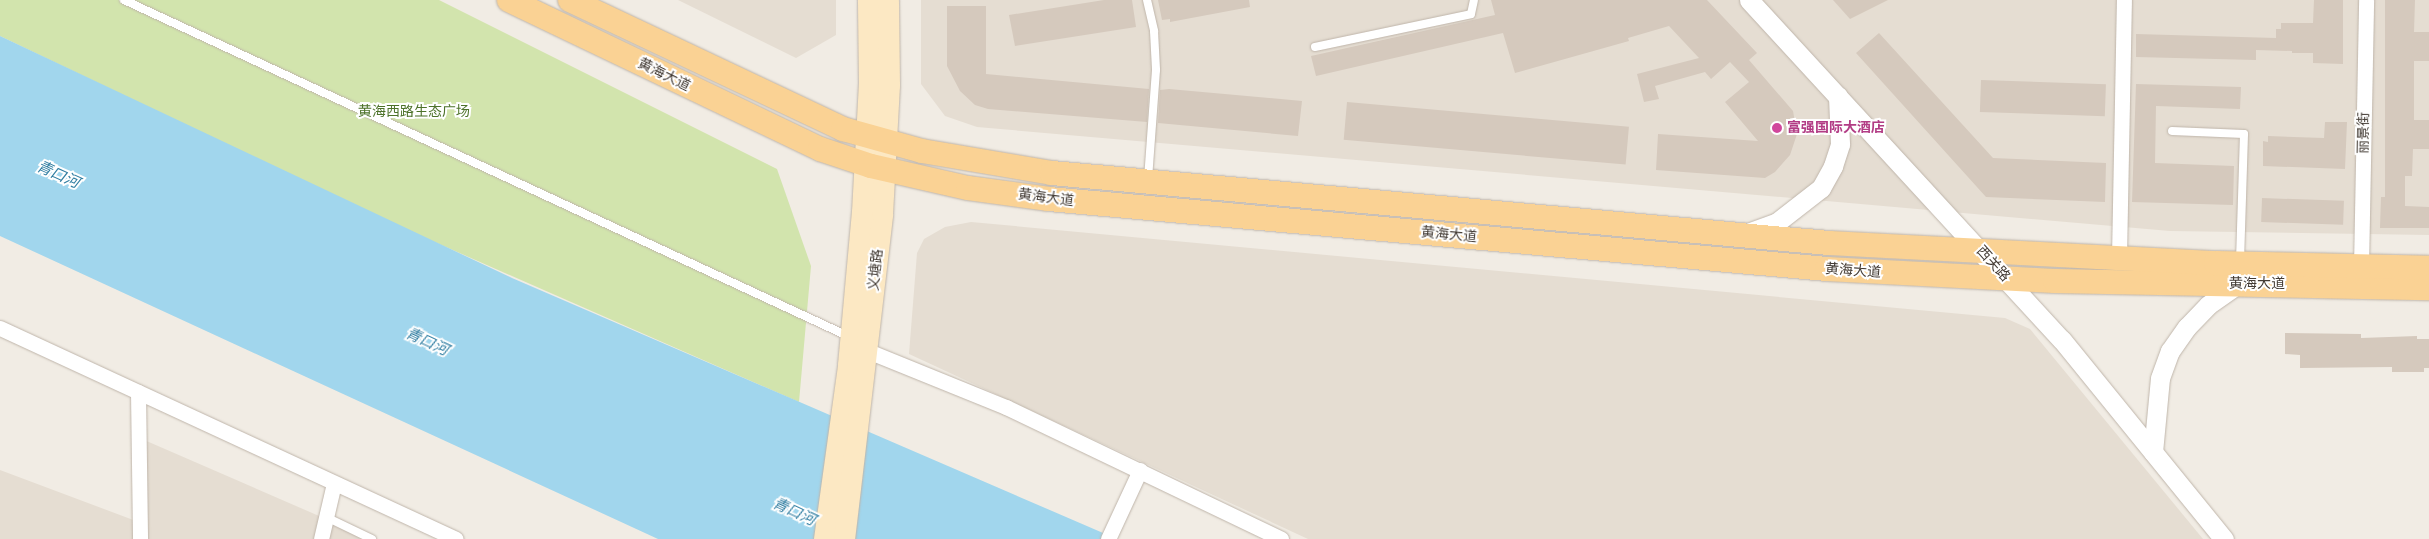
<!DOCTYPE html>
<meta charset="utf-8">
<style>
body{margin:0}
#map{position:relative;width:2429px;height:539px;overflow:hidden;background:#f1ece4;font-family:"Varela Round","Noto Sans SC",sans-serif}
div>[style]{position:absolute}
.residential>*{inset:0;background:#e5ddd2}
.green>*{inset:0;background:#d2e4ad}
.water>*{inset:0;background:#a1d6ed}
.building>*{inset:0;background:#d5c9bd;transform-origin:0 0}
.roads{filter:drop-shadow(0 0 1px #bfb5aa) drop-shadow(0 0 1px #bfb5aa)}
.service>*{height:8px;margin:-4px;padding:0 4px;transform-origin:4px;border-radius:4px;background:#fff}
.minor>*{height:15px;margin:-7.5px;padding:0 7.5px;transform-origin:7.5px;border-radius:7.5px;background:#fff}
.tertiary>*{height:19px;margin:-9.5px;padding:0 9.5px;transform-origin:9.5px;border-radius:9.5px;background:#fff}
.secondary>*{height:21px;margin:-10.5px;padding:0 10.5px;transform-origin:10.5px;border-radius:10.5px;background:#fce8c3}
.primary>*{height:24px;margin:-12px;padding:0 12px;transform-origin:12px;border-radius:12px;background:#fad294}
.dots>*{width:14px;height:14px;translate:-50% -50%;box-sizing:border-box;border:2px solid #fff;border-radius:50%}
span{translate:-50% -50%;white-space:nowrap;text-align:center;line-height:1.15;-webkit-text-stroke:4px #fff;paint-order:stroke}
.street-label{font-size:14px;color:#433b34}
.park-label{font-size:14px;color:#4d722a}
.hotel-label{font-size:14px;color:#b23c85;font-weight:700}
.left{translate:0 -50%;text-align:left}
.water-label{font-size:15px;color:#307ea2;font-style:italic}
</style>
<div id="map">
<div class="residential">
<div style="clip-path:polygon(678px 0,836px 0,836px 35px,796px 58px)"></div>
<div style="clip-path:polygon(921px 0,2429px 0,2429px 235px,2170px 231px,977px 127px,945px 116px,921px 84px)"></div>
<div style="clip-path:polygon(971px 222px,2005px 318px,2030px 329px,2203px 539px,1308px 539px,909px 354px,917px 253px,924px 239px,945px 227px)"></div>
<div style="clip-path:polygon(135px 436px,372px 539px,0 539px,0 470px,136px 521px)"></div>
</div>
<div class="green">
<div style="clip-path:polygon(0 0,439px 0,777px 169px,811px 266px,799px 402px,373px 215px,0 36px)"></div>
</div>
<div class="water">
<div style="clip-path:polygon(0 36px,512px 278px,1117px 539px,658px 539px,0 236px)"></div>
</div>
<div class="building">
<div style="clip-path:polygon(1104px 0,1132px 0,1136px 27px,1015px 46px,1009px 15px)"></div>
<div style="clip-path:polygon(1158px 0,1249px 0,1250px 7px,1170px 22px,1170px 19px,1162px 20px)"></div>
<div style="clip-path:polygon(1491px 0,1707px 0,1757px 53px,1749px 60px,1793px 111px,1797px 134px,1790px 155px,1775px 172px,1765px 178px,1656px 170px,1658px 134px,1758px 141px,1725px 102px,1749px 82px,1730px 62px,1711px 79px,1705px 72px,1655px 86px,1659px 99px,1644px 102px,1637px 74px,1699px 58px,1669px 26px,1628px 38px,1629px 41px,1515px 73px,1503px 33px,1316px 76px,1311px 56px,1495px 15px)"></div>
<div style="clip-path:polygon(1833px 0,1888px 0,1850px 19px)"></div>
<div style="clip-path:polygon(2314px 0,2343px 0,2343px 64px,2313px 63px,2313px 53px,2292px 53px,2292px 51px,2256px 50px,2256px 60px,2136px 57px,2136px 34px,2276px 38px,2276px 29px,2281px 29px,2281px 23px,2313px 23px)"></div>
<div style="clip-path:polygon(2385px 0,2415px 0,2414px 32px,2429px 32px,2429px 61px,2414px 61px,2414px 120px,2429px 120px,2429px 149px,2413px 149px,2412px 176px,2405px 176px,2405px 206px,2429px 207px,2429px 228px,2380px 228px,2381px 197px,2385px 197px)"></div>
<div style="clip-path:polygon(947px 6px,986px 6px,986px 74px,1149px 89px,1147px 122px,988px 109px,975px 105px,960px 91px,947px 66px)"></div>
<div style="clip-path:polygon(1879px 33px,1993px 158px,2106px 163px,2105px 202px,1986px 197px,1856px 53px)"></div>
<div style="left:1981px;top:80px;width:125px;height:32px;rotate:2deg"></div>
<div style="clip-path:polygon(2136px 84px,2241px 87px,2240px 109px,2156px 106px,2155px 163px,2234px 166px,2233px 205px,2132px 202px)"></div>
<div style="clip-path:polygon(1169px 89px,1302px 101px,1298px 136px,1158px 123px,1160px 90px)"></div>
<div style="left:1347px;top:102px;width:283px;height:38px;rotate:5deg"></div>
<div style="clip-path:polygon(2325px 122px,2347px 122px,2345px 169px,2263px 166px,2263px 141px,2268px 142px,2268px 136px,2324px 138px)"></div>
<div style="left:2262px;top:198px;width:82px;height:24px;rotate:2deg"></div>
<div style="clip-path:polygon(2285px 333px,2361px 334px,2361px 338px,2417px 336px,2417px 339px,2429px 339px,2429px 368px,2424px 368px,2424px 372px,2392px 372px,2392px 367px,2300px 368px,2300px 355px,2285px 354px)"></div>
</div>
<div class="roads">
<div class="service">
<div style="left:124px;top:0;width:798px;rotate:24.9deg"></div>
<div style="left:1147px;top:0;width:32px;rotate:77deg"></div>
<div style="left:1154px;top:31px;width:39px;rotate:87deg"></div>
<div style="left:1156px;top:70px;width:109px;rotate:94.2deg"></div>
<div style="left:1315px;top:47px;width:159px;rotate:-11.9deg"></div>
<div style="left:1471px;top:14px;width:14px;rotate:-78deg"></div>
<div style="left:2172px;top:131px;width:72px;rotate:2.4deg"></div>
<div style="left:2244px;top:134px;width:128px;rotate:91.8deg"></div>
<div style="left:326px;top:517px;width:51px;rotate:25.6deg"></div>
</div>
<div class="minor">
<div style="left:2119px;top:257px;width:257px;rotate:-88.9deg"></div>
<div style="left:2361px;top:267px;width:267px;rotate:-88.9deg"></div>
<div style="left:0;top:328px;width:502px;rotate:24.83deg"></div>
<div style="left:868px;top:351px;width:149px;rotate:22.1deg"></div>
<div style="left:1006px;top:407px;width:305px;rotate:25.6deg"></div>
<div style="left:138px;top:392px;width:147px;rotate:89.2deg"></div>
<div style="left:321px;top:539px;width:57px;rotate:-76.9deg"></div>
<div style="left:1108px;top:539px;width:76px;rotate:-65.1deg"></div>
</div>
<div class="tertiary">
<div style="left:1749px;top:0;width:462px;rotate:47.4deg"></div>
<div style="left:2062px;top:340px;width:257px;rotate:50.9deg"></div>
<div style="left:1745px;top:234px;width:33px;rotate:-20deg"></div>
<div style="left:1776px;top:223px;width:57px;rotate:-37.9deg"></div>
<div style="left:1821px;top:188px;width:25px;rotate:-61deg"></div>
<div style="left:1833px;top:166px;width:23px;rotate:-72deg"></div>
<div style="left:1840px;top:144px;width:48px;rotate:-92.4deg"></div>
<div style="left:2153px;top:452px;width:74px;rotate:-84.6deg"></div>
<div style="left:2160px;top:378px;width:29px;rotate:-70deg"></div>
<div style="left:2170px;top:351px;width:29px;rotate:-55deg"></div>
<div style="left:2187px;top:327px;width:30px;rotate:-46deg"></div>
<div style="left:2208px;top:305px;width:37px;rotate:-35deg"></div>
</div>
<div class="secondary">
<div style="left:824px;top:539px;width:176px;rotate:-82.1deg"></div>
<div style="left:848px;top:365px;width:154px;rotate:-84.8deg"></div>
<div style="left:862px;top:212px;width:128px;rotate:-86.9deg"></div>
<div style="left:869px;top:84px;width:84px;rotate:-90.7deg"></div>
<div style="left:844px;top:539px;width:327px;rotate:-83.3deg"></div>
<div style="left:882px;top:214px;width:129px;rotate:-86.9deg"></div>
<div style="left:889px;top:85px;width:85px;rotate:-90.7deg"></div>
</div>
<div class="primary">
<div style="left:509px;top:0;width:345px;rotate:25.6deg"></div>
<div style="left:820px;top:149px;width:54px;rotate:18.4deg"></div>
<div style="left:871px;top:166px;width:99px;rotate:12.8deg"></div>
<div style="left:968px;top:188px;width:82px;rotate:7.7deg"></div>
<div style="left:1049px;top:199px;width:781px;rotate:5.14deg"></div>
<div style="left:1827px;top:269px;width:228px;rotate:3deg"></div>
<div style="left:2055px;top:281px;width:374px;rotate:1.1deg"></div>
<div style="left:570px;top:0;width:302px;rotate:25.3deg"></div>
<div style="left:843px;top:129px;width:82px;rotate:15.6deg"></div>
<div style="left:922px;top:151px;width:132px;rotate:9.6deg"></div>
<div style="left:1052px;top:173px;width:780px;rotate:5.15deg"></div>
<div style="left:1829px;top:243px;width:388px;rotate:3deg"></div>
<div style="left:2216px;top:263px;width:213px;rotate:1.3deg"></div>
</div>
</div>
<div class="dots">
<div style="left:1777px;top:128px;background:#d1479c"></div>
</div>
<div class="street-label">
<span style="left:664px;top:75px;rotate:26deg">黄海大道</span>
<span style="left:2364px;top:133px;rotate:-89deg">丽景街</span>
<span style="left:1046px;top:198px;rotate:7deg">黄海大道</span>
<span style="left:1449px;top:235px;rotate:5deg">黄海大道</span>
<span style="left:1993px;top:264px;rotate:48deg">西关路</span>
<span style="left:876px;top:270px;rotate:-84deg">义塘路</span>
<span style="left:1853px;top:271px;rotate:4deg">黄海大道</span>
<span style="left:2257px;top:284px">黄海大道</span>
</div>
<div class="park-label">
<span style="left:414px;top:112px">黄海西路生态广场</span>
</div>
<div class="hotel-label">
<span class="left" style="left:1787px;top:128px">富强国际大酒店</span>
</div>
<div class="water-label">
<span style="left:58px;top:175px;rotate:24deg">青口河</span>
<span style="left:427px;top:342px;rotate:25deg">青口河</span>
<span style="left:794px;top:512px;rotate:25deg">青口河</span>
</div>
</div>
